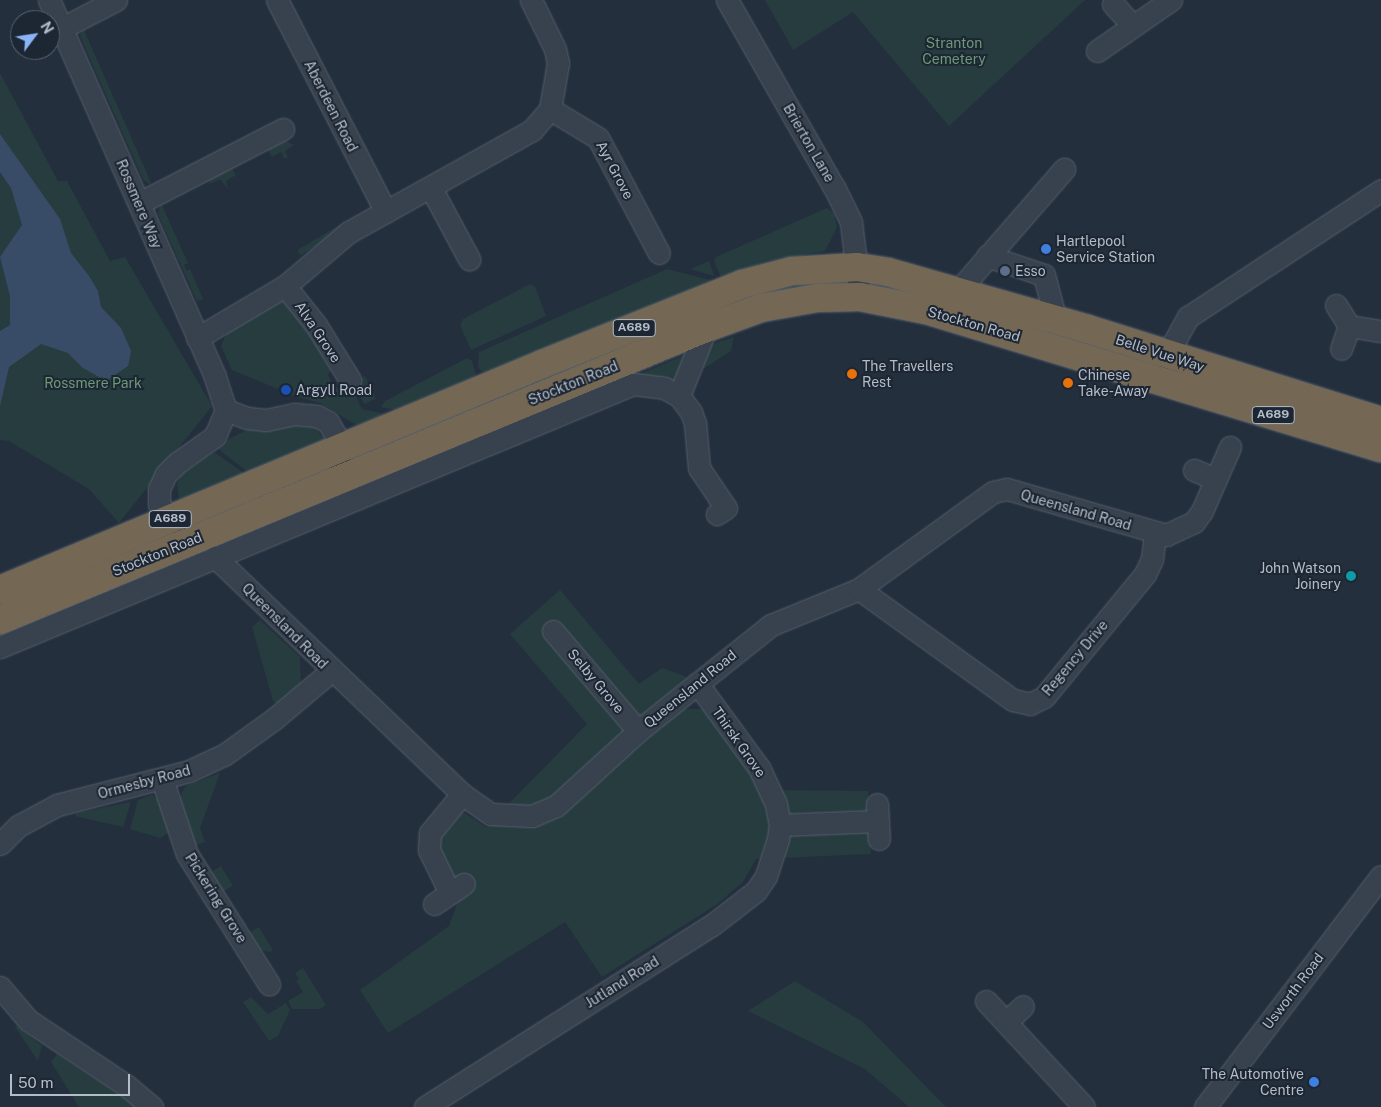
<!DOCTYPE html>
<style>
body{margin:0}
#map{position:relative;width:1381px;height:1107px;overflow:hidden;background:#242f3e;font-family:"Public Sans",sans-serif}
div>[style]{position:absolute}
.green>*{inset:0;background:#263c3f;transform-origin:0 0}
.water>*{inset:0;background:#394c67}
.roads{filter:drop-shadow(0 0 1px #565f6c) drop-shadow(0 0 1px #565f6c)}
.minor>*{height:21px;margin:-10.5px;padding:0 10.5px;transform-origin:10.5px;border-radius:10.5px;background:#38414e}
.highway>*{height:28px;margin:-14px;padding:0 14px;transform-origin:14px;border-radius:14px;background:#746855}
.dots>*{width:14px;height:14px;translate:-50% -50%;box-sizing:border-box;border:2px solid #1d2633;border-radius:50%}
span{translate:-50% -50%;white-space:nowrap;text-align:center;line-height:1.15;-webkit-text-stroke:4px #1d2633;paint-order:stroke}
.shield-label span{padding:1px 4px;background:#1d2633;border:1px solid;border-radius:4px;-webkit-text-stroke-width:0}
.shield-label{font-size:12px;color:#b4bcc9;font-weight:700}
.park-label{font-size:14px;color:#6b9a76}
.street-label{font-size:14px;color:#b4bcc9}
.poi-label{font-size:14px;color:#b4bcc9}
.left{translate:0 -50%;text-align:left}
.right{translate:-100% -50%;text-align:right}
.north{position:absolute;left:10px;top:10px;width:50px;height:50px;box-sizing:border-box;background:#1d2633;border:1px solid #59626f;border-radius:50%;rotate:59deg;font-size:14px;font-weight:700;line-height:20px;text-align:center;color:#b4bcc9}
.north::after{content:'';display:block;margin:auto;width:18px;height:22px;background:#8ab4f8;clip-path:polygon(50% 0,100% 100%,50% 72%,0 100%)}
.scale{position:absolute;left:10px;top:1074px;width:120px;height:22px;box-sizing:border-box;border:2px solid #b4bcc9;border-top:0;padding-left:6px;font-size:15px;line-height:18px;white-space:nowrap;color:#b4bcc9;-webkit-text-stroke:4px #1d2633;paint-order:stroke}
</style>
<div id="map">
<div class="green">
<div style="clip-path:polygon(765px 0,1085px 0,949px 126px,853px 12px,793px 50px)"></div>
<div style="clip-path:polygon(83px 28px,146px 171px,153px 188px,143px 179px,87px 52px,80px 36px)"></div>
<div style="clip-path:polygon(0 73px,58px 181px,67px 181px,110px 261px,125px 257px,212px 406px,119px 523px,89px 489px,9px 441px,0 440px)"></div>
<div style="clip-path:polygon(282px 139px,294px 145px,285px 151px,288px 158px,284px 158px,281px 152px,272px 157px,267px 148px)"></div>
<div style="clip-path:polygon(231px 167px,236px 175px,226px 181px,228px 189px,220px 179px,210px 184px,207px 177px)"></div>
<div style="clip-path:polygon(161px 203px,188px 263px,184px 265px,187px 271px,190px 269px,203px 299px,197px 301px,158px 214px)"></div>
<div style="clip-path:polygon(827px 208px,834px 213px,837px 227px,825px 251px,770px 261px,721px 277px,714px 261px,716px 257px)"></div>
<div style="left:341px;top:224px;width:6px;height:51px;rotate:59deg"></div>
<div style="clip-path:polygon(709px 261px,714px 276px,690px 269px)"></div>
<div style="clip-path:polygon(667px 269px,714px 281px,484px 374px,478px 367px,479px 352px)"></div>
<div style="clip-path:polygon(845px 281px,845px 284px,793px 288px,793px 292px,787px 288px,790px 283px)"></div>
<div style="clip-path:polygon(530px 284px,535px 287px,546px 316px,471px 350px,460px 325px,463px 319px)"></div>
<div style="clip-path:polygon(291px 301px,332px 369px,328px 375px,334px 388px,351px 386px,362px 409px,385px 414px,358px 426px,320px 403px,289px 395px,291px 388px,280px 385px,278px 389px,232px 370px,221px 346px,226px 334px,277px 302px)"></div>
<div style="clip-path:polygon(734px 337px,731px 351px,703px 369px,709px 345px)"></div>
<div style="clip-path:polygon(690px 353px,683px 383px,639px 375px,640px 374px)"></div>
<div style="clip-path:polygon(467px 358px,472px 361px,476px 376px,395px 410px,381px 407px,385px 401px)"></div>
<div style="left:365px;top:376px;width:25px;height:13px;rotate:64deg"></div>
<div style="clip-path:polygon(542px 378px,544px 380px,353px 465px,345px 460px)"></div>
<div style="clip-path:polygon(298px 424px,315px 428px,325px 440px,248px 472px,218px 449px,227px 440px,249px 429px,273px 429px)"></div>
<div style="clip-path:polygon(214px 452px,244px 473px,179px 500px,177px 484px,182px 474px)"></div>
<div style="clip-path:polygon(560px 590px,639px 684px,662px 668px,687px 677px,682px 709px,706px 709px,761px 790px,868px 791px,871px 854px,756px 859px,743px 882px,716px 905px,602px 977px,565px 922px,388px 1033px,360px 990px,449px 926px,458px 901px,437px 848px,443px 823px,458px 809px,486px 827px,587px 724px,510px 634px)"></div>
<div style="clip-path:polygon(260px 620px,300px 657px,301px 683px,277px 704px,273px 701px,252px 627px)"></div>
<div style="clip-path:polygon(220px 773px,200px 828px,205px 842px,195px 846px,180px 801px,182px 792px,186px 786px)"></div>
<div style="clip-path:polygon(152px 795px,157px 798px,172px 831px,160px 838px,130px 829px,138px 800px)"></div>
<div style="clip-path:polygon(131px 802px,123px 827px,75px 816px,76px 813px)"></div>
<div style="left:221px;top:866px;width:23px;height:13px;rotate:59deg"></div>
<div style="clip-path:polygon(259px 927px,273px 950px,270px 952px,259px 950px,249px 933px)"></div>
<div style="clip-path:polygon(303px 968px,326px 1005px,320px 1009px,292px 1009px,288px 1001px,303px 992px,296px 981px,299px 979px,295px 973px)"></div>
<div style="clip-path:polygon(795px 981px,863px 1022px,946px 1107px,909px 1107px,865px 1069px,748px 1011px)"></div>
<div style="clip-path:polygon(251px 997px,268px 1014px,286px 1003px,290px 1010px,278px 1036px,269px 1041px,243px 1002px)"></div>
<div style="clip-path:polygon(17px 1026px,42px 1046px,38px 1061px,15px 1027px)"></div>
<div style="clip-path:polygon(57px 1054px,116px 1093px,137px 1107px,79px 1107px,51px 1062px)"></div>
</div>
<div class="water">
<div style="clip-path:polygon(0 134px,60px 219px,71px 253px,89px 276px,98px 291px,101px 307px,121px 328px,131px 351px,128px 366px,106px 381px,83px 368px,68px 353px,41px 344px,9px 367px,0 406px,0 331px,10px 325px,10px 296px,0 257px,22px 225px,11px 188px,0 172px)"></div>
</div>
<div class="roads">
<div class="minor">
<div style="left:49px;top:0;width:412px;rotate:66.2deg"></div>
<div style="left:215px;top:377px;width:35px;rotate:72deg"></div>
<div style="left:226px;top:410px;width:28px;rotate:113deg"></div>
<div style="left:215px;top:436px;width:47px;rotate:144.6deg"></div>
<div style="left:177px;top:463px;width:16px;rotate:135deg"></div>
<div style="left:166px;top:474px;width:17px;rotate:115deg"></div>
<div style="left:159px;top:489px;width:15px;rotate:90deg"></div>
<div style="left:159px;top:504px;width:48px;rotate:51deg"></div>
<div style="left:277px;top:0;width:238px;rotate:62.8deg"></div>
<div style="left:727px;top:0;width:218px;rotate:60.3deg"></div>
<div style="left:835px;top:189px;width:37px;rotate:64deg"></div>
<div style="left:851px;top:222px;width:76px;rotate:83.2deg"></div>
<div style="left:1113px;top:4px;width:28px;rotate:48deg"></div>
<div style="left:62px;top:28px;width:61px;rotate:-27.4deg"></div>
<div style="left:1097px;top:51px;width:90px;rotate:-34.6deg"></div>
<div style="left:550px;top:109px;width:56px;rotate:31.1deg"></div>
<div style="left:598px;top:138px;width:130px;rotate:62.1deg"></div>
<div style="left:431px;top:188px;width:81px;rotate:61.8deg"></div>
<div style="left:139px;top:203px;width:162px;rotate:-27.2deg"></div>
<div style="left:987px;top:256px;width:60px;rotate:18.4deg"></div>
<div style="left:1044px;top:275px;width:48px;rotate:75.4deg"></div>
<div style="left:285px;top:286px;width:50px;rotate:51.5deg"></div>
<div style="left:316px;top:325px;width:65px;rotate:58.3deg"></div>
<div style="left:958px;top:291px;width:162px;rotate:-49deg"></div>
<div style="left:1336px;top:305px;width:25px;rotate:58deg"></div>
<div style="left:1349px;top:326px;width:24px;rotate:109deg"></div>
<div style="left:1349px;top:326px;width:32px;rotate:9deg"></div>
<div style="left:197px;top:338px;width:102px;rotate:-30.6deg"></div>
<div style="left:285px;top:286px;width:84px;rotate:-40.2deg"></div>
<div style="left:349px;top:232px;width:210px;rotate:-29.1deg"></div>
<div style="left:532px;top:130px;width:28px;rotate:-49deg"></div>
<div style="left:550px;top:109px;width:47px;rotate:-80.1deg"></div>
<div style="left:558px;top:63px;width:14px;rotate:-102deg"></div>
<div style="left:555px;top:49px;width:55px;rotate:-116.1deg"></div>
<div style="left:1166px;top:382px;width:41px;rotate:-78.7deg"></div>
<div style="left:1174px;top:342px;width:29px;rotate:-61deg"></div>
<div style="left:1188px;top:317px;width:231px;rotate:-33.3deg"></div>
<div style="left:679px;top:396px;width:73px;rotate:-68.3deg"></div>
<div style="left:226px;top:410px;width:22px;rotate:21deg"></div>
<div style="left:247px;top:418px;width:19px;rotate:6deg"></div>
<div style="left:266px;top:420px;width:29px;rotate:-12deg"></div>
<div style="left:294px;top:414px;width:23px;rotate:5deg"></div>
<div style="left:317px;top:416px;width:13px;rotate:29deg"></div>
<div style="left:328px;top:422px;width:20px;rotate:60deg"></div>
<div style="left:338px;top:439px;width:24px;rotate:85deg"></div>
<div style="left:1194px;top:470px;width:23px;rotate:23deg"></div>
<div style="left:215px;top:557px;width:342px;rotate:43.8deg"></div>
<div style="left:462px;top:794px;width:35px;rotate:35deg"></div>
<div style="left:491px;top:814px;width:41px;rotate:2.8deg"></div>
<div style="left:532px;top:816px;width:26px;rotate:-23deg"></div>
<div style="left:556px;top:806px;width:111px;rotate:-42.4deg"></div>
<div style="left:638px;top:731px;width:170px;rotate:-38.6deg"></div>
<div style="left:771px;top:625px;width:95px;rotate:-22.2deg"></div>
<div style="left:859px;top:589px;width:165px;rotate:-35.9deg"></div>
<div style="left:993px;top:492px;width:14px;rotate:-12deg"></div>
<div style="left:1007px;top:489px;width:166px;rotate:16.1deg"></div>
<div style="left:1166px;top:535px;width:31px;rotate:-25deg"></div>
<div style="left:1194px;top:522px;width:14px;rotate:-54deg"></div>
<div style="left:1202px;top:511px;width:70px;rotate:-66.4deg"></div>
<div style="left:859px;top:589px;width:190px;rotate:35.8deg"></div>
<div style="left:1013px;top:700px;width:17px;rotate:13deg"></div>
<div style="left:1030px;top:704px;width:16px;rotate:-27deg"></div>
<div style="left:1044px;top:697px;width:159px;rotate:-50.6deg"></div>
<div style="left:1145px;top:574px;width:17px;rotate:-65deg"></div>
<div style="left:1152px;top:559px;width:26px;rotate:-83deg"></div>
<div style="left:553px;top:631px;width:131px;rotate:49.6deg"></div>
<div style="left:0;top:647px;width:685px;rotate:-22.56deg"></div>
<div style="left:633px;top:384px;width:31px;rotate:7deg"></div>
<div style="left:664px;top:388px;width:17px;rotate:28deg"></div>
<div style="left:679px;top:396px;width:20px;rotate:53deg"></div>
<div style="left:691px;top:412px;width:12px;rotate:70deg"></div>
<div style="left:695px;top:423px;width:45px;rotate:84.9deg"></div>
<div style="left:699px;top:468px;width:48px;rotate:56deg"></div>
<div style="left:726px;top:508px;width:11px;rotate:146deg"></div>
<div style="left:162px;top:779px;width:79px;rotate:71.6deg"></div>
<div style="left:187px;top:854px;width:154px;rotate:57.8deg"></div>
<div style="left:877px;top:804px;width:35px;rotate:87deg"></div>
<div style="left:780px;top:825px;width:98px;rotate:-2.3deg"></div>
<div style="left:0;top:844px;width:25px;rotate:-45deg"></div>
<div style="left:18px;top:826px;width:44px;rotate:-28.3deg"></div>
<div style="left:57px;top:805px;width:136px;rotate:-14.4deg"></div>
<div style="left:189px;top:771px;width:38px;rotate:-25deg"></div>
<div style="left:224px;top:755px;width:62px;rotate:-35.8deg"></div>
<div style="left:274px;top:719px;width:75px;rotate:-40.1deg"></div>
<div style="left:450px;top:893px;width:48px;rotate:-116deg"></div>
<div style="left:429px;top:850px;width:17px;rotate:-87deg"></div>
<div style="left:430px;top:833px;width:50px;rotate:-50.6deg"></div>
<div style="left:434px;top:904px;width:36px;rotate:-34deg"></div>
<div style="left:0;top:987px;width:43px;rotate:49.7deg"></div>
<div style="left:28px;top:1020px;width:119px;rotate:33.7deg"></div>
<div style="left:127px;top:1086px;width:33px;rotate:40deg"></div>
<div style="left:986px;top:1001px;width:144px;rotate:47.2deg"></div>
<div style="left:1006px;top:1022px;width:23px;rotate:-43deg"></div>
<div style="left:425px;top:1107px;width:340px;rotate:-32.4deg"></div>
<div style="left:712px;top:925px;width:56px;rotate:-37.7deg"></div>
<div style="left:756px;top:891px;width:18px;rotate:-56deg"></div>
<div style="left:766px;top:876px;width:39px;rotate:-72deg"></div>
<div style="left:778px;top:839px;width:14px;rotate:-82deg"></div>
<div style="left:780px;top:825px;width:21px;rotate:-101deg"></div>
<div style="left:776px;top:804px;width:40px;rotate:-115deg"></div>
<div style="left:759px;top:768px;width:105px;rotate:-126.1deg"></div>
<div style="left:1205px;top:1107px;width:290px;rotate:-52.7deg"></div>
</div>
<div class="highway">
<div style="left:0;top:590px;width:587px;rotate:-22.63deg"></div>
<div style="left:542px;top:364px;width:215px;rotate:-21.8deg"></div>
<div style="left:742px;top:284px;width:52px;rotate:-14.6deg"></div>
<div style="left:792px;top:271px;width:65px;rotate:-3.5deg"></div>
<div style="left:857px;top:267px;width:31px;rotate:9deg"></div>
<div style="left:888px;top:272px;width:208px;rotate:15.9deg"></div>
<div style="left:1088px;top:329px;width:307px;rotate:17.4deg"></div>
<div style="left:0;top:620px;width:764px;rotate:-22.47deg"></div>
<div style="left:706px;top:328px;width:59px;rotate:-20deg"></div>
<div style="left:761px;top:308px;width:57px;rotate:-10.1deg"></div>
<div style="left:817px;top:298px;width:43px;rotate:-1.3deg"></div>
<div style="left:860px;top:297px;width:67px;rotate:11.1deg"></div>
<div style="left:926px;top:310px;width:475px;rotate:16.9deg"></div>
</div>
</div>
<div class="dots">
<div style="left:1046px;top:249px;background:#3f7fe0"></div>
<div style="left:1005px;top:271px;background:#5c6f8a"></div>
<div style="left:852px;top:374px;background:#e8710a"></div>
<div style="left:1068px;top:383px;background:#e8710a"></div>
<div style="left:286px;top:390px;background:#1a4fb4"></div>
<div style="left:1351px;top:576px;background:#0f9aa8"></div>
<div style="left:1314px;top:1082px;background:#3f7fe0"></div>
</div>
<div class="shield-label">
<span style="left:634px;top:328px">A689</span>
<span style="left:1273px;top:415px">A689</span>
<span style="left:170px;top:519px">A689</span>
</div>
<div class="park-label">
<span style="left:954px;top:51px">Stranton<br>Cemetery</span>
<span style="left:93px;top:383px">Rossmere Park</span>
</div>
<div class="street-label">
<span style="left:331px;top:106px;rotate:63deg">Aberdeen Road</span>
<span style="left:809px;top:143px;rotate:60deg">Brierton Lane</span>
<span style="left:615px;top:170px;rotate:62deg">Ayr Grove</span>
<span style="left:139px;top:204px;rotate:67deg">Rossmere Way</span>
<span style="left:974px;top:324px;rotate:16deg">Stockton Road</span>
<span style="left:318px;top:332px;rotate:56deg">Alva Grove</span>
<span style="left:1160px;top:353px;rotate:18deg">Belle Vue Way</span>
<span style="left:573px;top:383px;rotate:-22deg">Stockton Road</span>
<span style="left:1076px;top:510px;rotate:16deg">Queensland Road</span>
<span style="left:157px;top:554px;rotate:-22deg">Stockton Road</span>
<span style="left:285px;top:626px;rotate:45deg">Queensland Road</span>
<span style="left:1075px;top:658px;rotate:-50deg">Regency Drive</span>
<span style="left:596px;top:681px;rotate:50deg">Selby Grove</span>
<span style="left:690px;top:689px;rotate:-39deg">Queensland Road</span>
<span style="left:739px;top:742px;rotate:55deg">Thirsk Grove</span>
<span style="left:144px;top:782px;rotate:-15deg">Ormesby Road</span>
<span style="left:216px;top:898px;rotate:58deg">Pickering Grove</span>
<span style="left:622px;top:982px;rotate:-32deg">Jutland Road</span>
<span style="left:1293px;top:991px;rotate:-53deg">Usworth Road</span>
</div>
<div class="poi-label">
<span class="left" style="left:1056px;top:249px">Hartlepool<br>Service Station</span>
<span class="left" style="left:1015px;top:271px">Esso</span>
<span class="left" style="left:862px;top:374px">The Travellers<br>Rest</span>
<span class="left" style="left:1078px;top:383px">Chinese<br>Take-Away</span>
<span class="left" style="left:296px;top:390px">Argyll Road</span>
<span class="right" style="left:1341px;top:576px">John Watson<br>Joinery</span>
<span class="right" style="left:1304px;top:1082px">The Automotive<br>Centre</span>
</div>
<div class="north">N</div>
<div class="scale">50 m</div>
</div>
